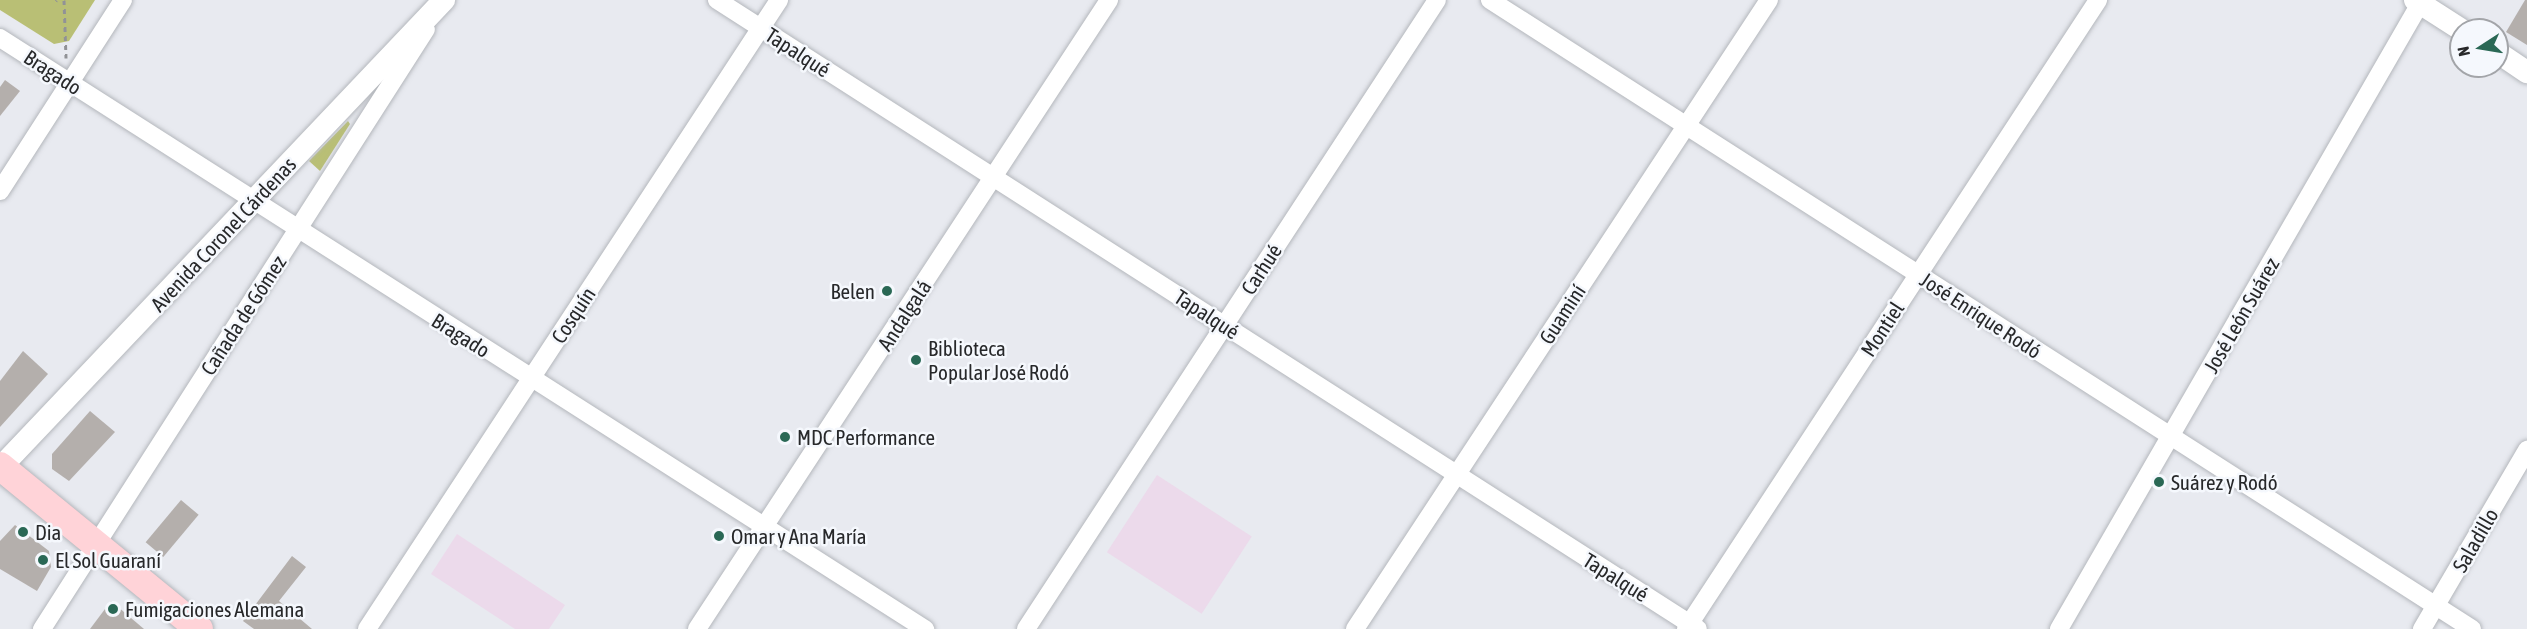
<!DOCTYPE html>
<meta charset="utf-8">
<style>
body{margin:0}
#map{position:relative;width:2527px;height:629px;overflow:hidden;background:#e8eaf0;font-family:"Asap Condensed",sans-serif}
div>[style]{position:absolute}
.education>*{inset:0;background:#ecdaeb;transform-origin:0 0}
.green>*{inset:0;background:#b9bf75}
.building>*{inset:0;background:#b4afac;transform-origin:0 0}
.path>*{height:3px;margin-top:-1.5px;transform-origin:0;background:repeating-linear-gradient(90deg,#919296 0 4.5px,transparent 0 9px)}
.roads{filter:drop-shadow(0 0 2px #b4b7bc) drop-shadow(0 0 2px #b4b7bc)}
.minor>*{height:18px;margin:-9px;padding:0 9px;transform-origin:9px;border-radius:9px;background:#fff}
.tertiary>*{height:22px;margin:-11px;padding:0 11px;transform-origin:11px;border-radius:11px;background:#fff}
.primary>*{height:28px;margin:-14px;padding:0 14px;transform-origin:14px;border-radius:14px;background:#ffd3d8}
.dots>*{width:16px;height:16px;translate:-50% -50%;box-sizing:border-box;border:3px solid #f5f8fd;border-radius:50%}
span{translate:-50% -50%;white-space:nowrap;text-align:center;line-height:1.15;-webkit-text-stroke:5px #f5f8fd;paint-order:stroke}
.street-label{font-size:21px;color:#27282a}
.poi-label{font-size:21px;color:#27282a}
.right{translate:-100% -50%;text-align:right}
.left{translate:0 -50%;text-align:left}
.north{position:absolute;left:2449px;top:18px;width:60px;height:60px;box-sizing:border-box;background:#f5f8fd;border:2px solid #a3a5a9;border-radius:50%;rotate:258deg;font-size:16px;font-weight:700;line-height:24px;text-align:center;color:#27282a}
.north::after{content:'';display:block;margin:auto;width:21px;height:27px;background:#2a6855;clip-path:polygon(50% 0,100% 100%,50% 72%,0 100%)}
</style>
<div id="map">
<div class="education">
<div style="left:1157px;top:475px;width:113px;height:92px;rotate:33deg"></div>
<div style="clip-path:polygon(457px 534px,565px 605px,549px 629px,515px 629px,431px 574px)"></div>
</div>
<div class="green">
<div style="clip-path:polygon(0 0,95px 0,69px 41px,54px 44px,0 10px)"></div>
<div style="clip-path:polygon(348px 121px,350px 124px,320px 171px,309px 161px)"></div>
</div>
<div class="building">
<div style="clip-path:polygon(2525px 0,2527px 0,2527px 45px,2506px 32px)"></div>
<div style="clip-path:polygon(5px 80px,20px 91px,0 116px,0 87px)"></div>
<div style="clip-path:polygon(23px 351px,48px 374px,0 427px,0 381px)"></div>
<div style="clip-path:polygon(90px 411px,115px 432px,69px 481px,52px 469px,52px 454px)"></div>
<div style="left:181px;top:500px;width:23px;height:55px;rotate:40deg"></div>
<div style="clip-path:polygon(15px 525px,49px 551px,51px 567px,37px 591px,0 569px,0 541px)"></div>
<div style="clip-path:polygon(292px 556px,306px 567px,279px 601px,312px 629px,254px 629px,243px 621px)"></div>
<div style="clip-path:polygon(111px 601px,144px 629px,90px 629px)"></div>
</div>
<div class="path">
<div style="left:64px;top:0;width:58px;rotate:88deg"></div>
<div style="left:56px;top:1px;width:1px;rotate:-45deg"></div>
</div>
<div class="roads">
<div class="minor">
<div style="left:717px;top:0;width:1165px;rotate:32.67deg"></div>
<div style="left:1490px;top:0;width:1166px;rotate:32.64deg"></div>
<div style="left:0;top:38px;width:1098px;rotate:32.58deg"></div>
<div style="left:0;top:191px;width:227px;rotate:-57.2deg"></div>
<div style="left:42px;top:629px;width:712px;rotate:-57.38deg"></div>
<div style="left:367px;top:629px;width:752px;rotate:-56.77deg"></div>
<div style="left:697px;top:629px;width:752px;rotate:-56.77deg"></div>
<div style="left:1026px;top:629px;width:751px;rotate:-56.84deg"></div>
<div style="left:1355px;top:629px;width:753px;rotate:-56.65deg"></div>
<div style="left:1686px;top:629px;width:752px;rotate:-56.77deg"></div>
<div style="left:2059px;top:629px;width:726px;rotate:-60.01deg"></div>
<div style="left:2422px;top:629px;width:208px;rotate:-59.6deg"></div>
</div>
<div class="tertiary">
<div style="left:2415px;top:0;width:56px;rotate:32.6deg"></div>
<div style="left:2497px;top:52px;width:36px;rotate:34deg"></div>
<div style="left:1px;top:467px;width:644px;rotate:-46.51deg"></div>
</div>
<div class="primary">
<div style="left:0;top:466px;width:257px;rotate:39.3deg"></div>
</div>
</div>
<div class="dots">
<div style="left:887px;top:291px;background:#2a6855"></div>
<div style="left:916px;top:360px;background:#2a6855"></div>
<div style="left:785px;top:437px;background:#2a6855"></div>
<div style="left:2159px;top:482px;background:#2a6855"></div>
<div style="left:23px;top:532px;background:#2a6855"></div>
<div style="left:719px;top:536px;background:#2a6855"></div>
<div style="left:43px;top:560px;background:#2a6855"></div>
<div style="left:113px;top:609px;background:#2a6855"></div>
</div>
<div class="street-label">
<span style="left:798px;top:52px;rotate:33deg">Tapalqué</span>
<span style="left:53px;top:72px;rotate:33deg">Bragado</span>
<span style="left:223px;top:234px;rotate:-47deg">Avenida Coronel Cárdenas</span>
<span style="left:1261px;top:269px;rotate:-57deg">Carhué</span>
<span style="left:1207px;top:314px;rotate:33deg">Tapalqué</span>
<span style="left:1562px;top:314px;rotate:-57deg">Guaminí</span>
<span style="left:243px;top:315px;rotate:-57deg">Cañada de Gómez</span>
<span style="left:573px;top:315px;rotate:-57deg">Cosquín</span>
<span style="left:904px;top:315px;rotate:-57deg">Andalgalá</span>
<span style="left:1981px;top:315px;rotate:33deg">José Enrique Rodó</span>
<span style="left:2241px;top:315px;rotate:-60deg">José León Suárez</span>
<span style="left:1882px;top:329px;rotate:-57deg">Montiel</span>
<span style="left:461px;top:335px;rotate:32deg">Bragado</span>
<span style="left:2475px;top:540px;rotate:-60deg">Saladillo</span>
<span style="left:1616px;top:577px;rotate:32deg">Tapalqué</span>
</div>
<div class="poi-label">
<span class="right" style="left:875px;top:291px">Belen</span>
<span class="left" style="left:928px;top:360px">Biblioteca<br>Popular José Rodó</span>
<span class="left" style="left:797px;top:437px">MDC Performance</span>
<span class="left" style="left:2171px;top:482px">Suárez y Rodó</span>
<span class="left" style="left:35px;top:532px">Dia</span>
<span class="left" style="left:731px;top:536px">Omar y Ana María</span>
<span class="left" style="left:55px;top:560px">El Sol Guaraní</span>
<span class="left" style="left:125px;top:609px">Fumigaciones Alemana</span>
</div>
<div class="north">N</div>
</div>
